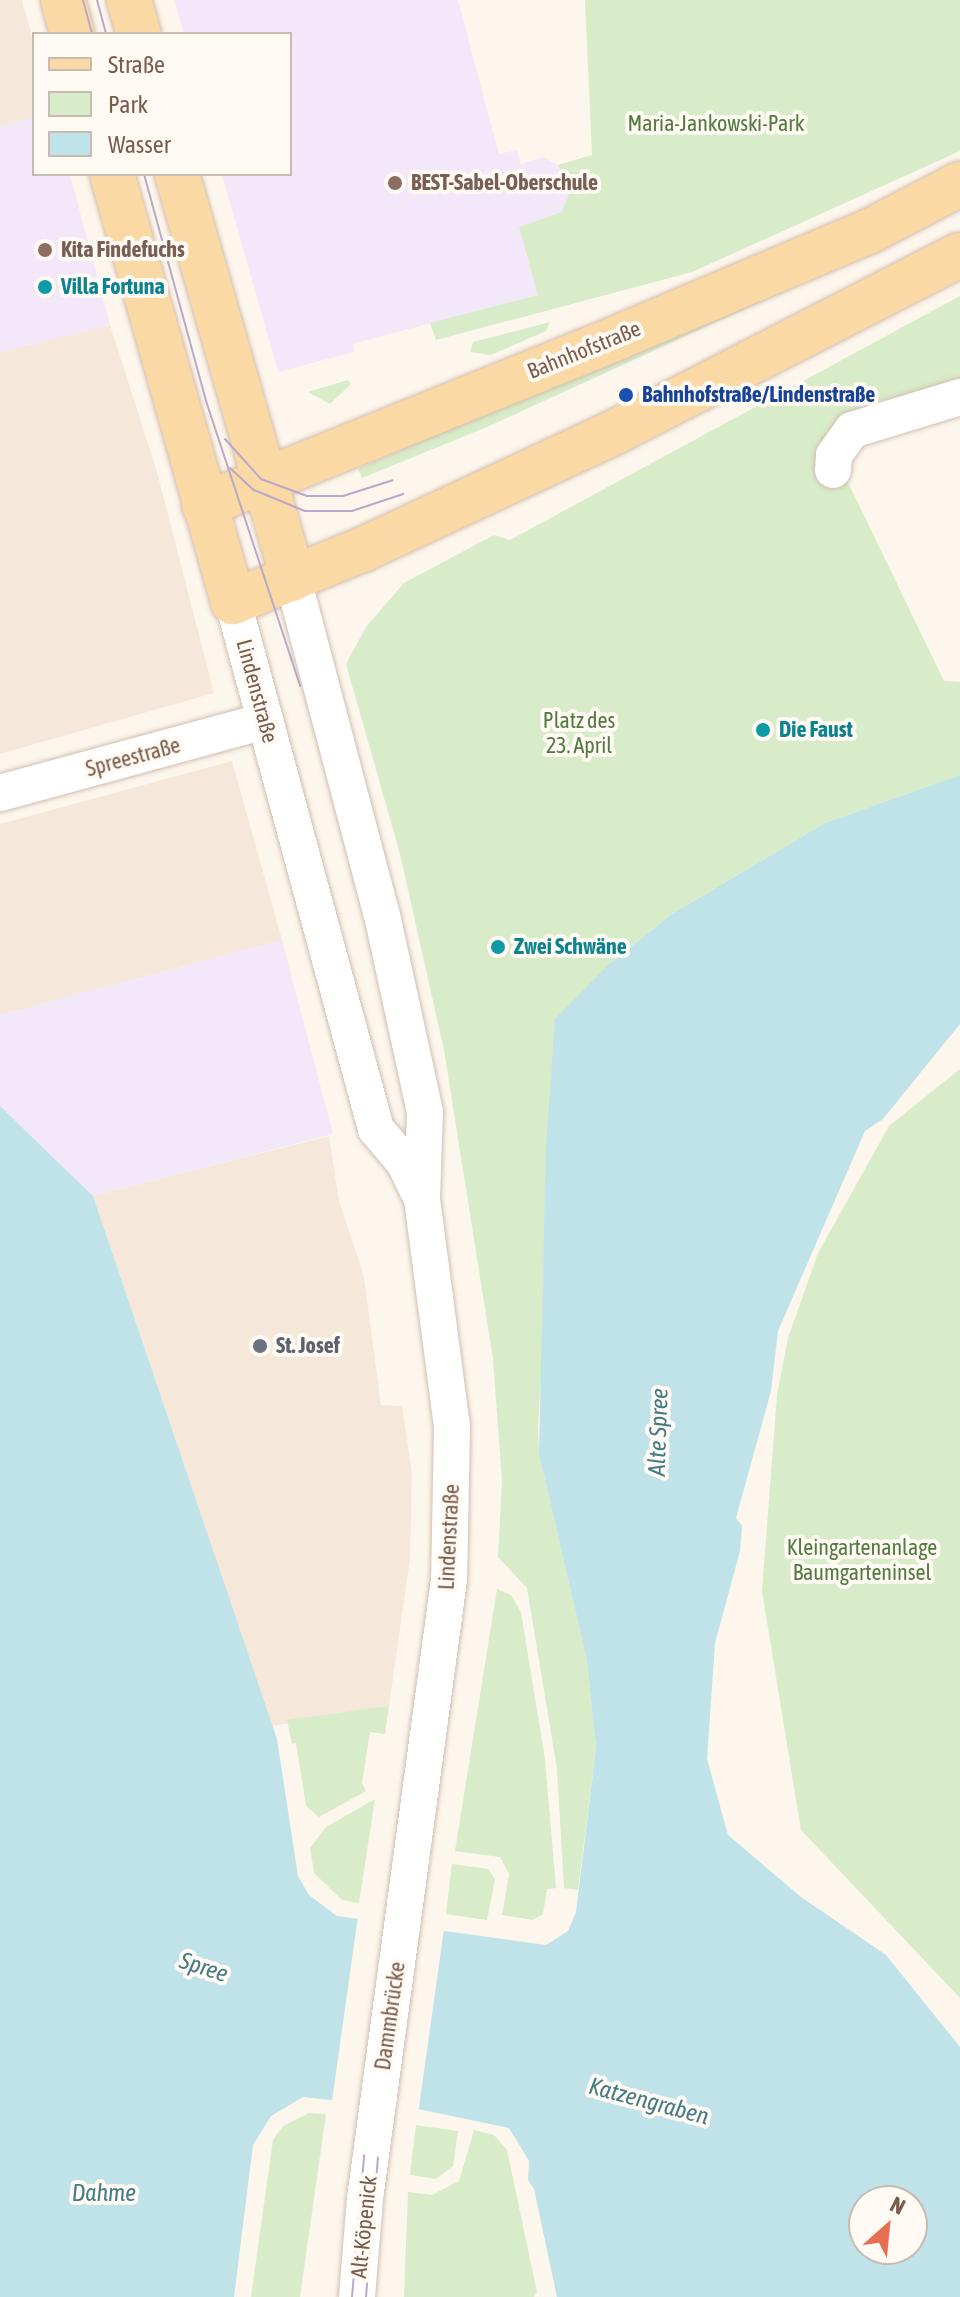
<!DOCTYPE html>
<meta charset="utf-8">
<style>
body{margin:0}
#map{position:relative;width:960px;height:2297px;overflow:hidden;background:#fdf6ec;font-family:"Asap Condensed",sans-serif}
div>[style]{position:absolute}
.residential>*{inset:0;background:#f5e8da}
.education>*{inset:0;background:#f3e8fa}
.green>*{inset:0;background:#d8ecc9}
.water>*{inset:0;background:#bfe3e8}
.pier>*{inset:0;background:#fdf6ec;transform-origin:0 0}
.roads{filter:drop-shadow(0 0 2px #d1beb0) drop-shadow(0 0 2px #d1beb0)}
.minor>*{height:36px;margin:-18px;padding:0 18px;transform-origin:18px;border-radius:18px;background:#fff}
.major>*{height:44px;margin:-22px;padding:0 22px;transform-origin:22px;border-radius:22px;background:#fbd9a5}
.tram>*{height:2px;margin:-1px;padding:0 1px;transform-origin:1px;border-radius:1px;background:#b9a8c9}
.dots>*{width:22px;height:22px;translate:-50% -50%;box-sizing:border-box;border:4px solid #fffaf3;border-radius:50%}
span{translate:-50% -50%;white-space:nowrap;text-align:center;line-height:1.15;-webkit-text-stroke:8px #fffaf3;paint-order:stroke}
.park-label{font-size:22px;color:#537a41}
.education-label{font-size:22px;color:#785e54;font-weight:700}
.left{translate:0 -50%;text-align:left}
.culture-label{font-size:22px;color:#0d838f;font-weight:700}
.street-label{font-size:22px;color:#7a5c4d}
.transit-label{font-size:22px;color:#164399;font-weight:700}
.worship-label{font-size:22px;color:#5b616d;font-weight:700}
.water-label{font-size:24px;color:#437c86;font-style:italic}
.legend{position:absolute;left:32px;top:32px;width:260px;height:144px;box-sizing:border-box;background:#fffaf3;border:2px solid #cabbb1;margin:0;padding:10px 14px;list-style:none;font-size:24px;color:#7a5c4d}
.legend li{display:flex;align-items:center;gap:16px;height:40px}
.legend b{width:40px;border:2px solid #cabbb1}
.north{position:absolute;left:848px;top:2185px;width:80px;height:80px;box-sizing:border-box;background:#fffaf3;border:2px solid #cabbb1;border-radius:50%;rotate:27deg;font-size:22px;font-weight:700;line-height:32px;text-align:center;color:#7a5c4d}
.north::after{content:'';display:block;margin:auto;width:28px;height:36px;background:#e76f51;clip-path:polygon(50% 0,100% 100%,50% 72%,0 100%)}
</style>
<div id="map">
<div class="residential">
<div style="clip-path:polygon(0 0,22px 0,34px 43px,34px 118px,0 126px)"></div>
<div style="clip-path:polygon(110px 325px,157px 472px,214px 693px,0 754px,0 352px)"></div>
<div style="clip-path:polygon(232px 761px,282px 940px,0 1015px,0 824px)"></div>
<div style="clip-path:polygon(329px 1136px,339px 1201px,364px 1277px,381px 1405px,402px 1406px,412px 1474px,410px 1559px,389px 1706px,272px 1726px,93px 1196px)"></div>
</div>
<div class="education">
<div style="clip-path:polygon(174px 0,458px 0,499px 154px,517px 150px,521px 164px,542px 157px,558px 165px,570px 191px,538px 295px,367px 340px,353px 344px,354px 352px,278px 372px,222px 174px,290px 174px,290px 34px,184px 34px)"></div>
<div style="clip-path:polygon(34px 118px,34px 174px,70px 174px,110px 325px,0 352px,0 126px)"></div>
<div style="clip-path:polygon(282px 940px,333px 1134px,93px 1196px,0 1106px,0 1015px)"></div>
</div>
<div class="green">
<div style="clip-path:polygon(585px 0,960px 0,960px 151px,692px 272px,436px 340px,430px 323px,538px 295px,519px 227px,562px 212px,570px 191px,558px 165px,592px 155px)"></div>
<div style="clip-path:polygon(894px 234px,896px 240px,487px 427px,362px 478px,358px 469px)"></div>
<div style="clip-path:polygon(960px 296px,960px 380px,872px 403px,828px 441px,944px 681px,960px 682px,960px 775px,825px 823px,672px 914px,609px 964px,546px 1305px,538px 1424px,539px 1454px,587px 1661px,596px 1748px,578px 1890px,564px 1888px,557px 1769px,527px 1588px,498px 1557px,502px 1482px,493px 1359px,444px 1050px,400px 854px,346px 664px,366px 627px,404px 583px,494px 535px,510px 540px)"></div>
<div style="clip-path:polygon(550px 322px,546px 331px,491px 355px,470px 352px,473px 342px)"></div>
<div style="clip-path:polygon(348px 380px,351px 384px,330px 404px,308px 392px)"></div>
<div style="clip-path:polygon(960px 1069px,960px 1998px,801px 1830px,762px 1591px,777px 1395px,788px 1338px,818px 1253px,889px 1126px)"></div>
<div style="clip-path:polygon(497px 1589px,511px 1595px,521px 1612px,545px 1759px,556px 1888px,547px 1889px,543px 1914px,533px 1920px,502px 1915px,509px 1874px,500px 1857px,455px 1851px)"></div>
<div style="clip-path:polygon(389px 1706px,385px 1734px,370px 1732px,362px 1783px,366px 1791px,319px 1817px,306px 1806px,296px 1743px,292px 1744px,287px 1720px)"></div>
<div style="clip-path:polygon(375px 1799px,359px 1903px,342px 1900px,314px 1873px,310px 1848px,326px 1827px)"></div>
<div style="clip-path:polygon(452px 1864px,488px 1869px,495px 1879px,487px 1920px,446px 1914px)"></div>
<div style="clip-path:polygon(309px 2113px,326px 2114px,300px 2297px,251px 2297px,273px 2140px,283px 2126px)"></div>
<div style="clip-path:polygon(416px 2125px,458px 2131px,453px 2166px,436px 2179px,410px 2175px)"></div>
<div style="clip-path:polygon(474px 2130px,494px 2135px,507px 2150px,537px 2292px,534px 2297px,404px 2297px,408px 2192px,432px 2195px,459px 2181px)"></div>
</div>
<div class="water">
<div style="clip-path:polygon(evenodd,960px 775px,960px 1024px,883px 1119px,865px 1131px,778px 1331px,771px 1391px,736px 1518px,742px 1526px,740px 1551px,715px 1643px,707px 1759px,728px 1835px,801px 1897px,886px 1955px,960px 2047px,960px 2297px,557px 2297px,534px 2189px,528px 2180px,529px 2161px,509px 2128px,418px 2109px,303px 2097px,271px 2116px,253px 2145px,234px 2297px,0 2297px,0 1106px,93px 1196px,277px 1739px,298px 1876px,309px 1895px,337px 1916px,546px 1945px,568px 1931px,576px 1912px,596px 1748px,587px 1661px,539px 1454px,546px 1146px,555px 1019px,609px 964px,672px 914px,825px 823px,960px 775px,864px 2201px,912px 2201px,912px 2249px,864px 2249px,864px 2201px)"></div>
</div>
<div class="pier">
<div style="left:358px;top:1916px;width:87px;height:187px;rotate:8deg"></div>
</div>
<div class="roads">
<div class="minor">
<div style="left:833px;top:470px;width:15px;rotate:-86deg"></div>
<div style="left:834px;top:455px;width:31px;rotate:-54deg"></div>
<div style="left:852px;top:430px;width:113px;rotate:-17deg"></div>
<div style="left:293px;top:579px;width:348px;rotate:75.2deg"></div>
<div style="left:382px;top:915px;width:202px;rotate:77.7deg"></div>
<div style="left:425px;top:1112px;width:87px;rotate:92deg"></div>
<div style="left:422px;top:1199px;width:231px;rotate:82.5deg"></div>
<div style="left:452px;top:1428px;width:152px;rotate:91.1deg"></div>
<div style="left:449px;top:1580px;width:625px;rotate:97.73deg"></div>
<div style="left:365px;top:2199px;width:98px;rotate:94.7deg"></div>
<div style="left:233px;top:602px;width:546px;rotate:74.82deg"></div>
<div style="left:376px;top:1129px;width:43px;rotate:49.7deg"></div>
<div style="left:404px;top:1162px;width:37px;rotate:64deg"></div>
<div style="left:0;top:793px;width:275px;rotate:-15.2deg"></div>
</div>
<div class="major">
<div style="left:63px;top:0;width:35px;rotate:75deg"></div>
<div style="left:129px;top:0;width:35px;rotate:74deg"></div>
<div style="left:112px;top:174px;width:445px;rotate:74.2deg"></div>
<div style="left:233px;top:602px;width:141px;rotate:-22deg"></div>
<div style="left:364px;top:549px;width:281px;rotate:-25deg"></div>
<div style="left:619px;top:430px;width:383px;rotate:-27.2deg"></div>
<div style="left:177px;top:174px;width:421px;rotate:74deg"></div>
<div style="left:204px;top:505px;width:448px;rotate:-22deg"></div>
<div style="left:619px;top:337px;width:272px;rotate:-22.9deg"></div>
<div style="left:870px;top:231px;width:102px;rotate:-27.6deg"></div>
</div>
</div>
<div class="tram">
<div style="left:83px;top:0;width:35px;rotate:75deg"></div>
<div style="left:97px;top:0;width:35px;rotate:75deg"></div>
<div style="left:144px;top:174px;width:238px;rotate:74.7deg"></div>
<div style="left:207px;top:404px;width:297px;rotate:71.7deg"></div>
<div style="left:225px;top:439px;width:54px;rotate:48deg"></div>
<div style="left:261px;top:479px;width:49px;rotate:20.3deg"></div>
<div style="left:307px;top:496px;width:36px"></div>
<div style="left:343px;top:496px;width:52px;rotate:-17.7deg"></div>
<div style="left:230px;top:468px;width:33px;rotate:43deg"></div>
<div style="left:254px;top:490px;width:55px;rotate:22.4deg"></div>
<div style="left:305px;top:511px;width:47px"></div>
<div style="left:352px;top:511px;width:54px;rotate:-18.4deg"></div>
<div style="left:352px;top:2297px;width:142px;rotate:-85.1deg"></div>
<div style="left:366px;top:2297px;width:140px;rotate:-85.1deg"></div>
</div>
<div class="dots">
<div style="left:395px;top:183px;background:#8d6e63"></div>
<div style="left:45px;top:250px;background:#8d6e63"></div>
<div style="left:45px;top:287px;background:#0f9aa8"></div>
<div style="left:626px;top:395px;background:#1a4fb4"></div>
<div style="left:763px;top:730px;background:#0f9aa8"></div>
<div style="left:498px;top:947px;background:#0f9aa8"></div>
<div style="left:260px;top:1346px;background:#6b7280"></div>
</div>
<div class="park-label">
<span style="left:716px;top:124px">Maria-Jankowski-Park</span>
<span style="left:579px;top:733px">Platz des<br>23. April</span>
<span style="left:862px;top:1560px">Kleingartenanlage<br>Baumgarteninsel</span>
</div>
<div class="education-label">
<span class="left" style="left:411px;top:183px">BEST-Sabel-Oberschule</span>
<span class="left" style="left:61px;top:250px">Kita Findefuchs</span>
</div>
<div class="culture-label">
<span class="left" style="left:61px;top:287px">Villa Fortuna</span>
<span class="left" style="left:779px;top:730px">Die Faust</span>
<span class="left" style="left:514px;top:947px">Zwei Schwäne</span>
</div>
<div class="street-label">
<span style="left:584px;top:350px;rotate:-22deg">Bahnhofstraße</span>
<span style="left:257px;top:691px;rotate:75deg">Lindenstraße</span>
<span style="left:133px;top:757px;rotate:-15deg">Spreestraße</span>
<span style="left:449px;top:1537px;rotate:-87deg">Lindenstraße</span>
<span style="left:390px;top:2016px;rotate:-82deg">Dammbrücke</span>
<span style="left:364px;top:2227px;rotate:-84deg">Alt-Köpenick</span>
</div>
<div class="transit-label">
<span class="left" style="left:642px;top:395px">Bahnhofstraße/Lindenstraße</span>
</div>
<div class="worship-label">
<span class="left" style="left:276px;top:1346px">St. Josef</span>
</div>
<div class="water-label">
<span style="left:658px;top:1432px;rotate:-88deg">Alte Spree</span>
<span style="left:204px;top:1967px;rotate:18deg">Spree</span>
<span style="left:649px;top:2101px;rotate:15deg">Katzengraben</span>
<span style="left:104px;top:2193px">Dahme</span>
</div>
<ul class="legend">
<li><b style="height:10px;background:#fbd9a5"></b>Straße</li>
<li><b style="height:22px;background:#d8ecc9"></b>Park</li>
<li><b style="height:22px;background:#bfe3e8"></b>Wasser</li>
</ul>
<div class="north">N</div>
</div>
